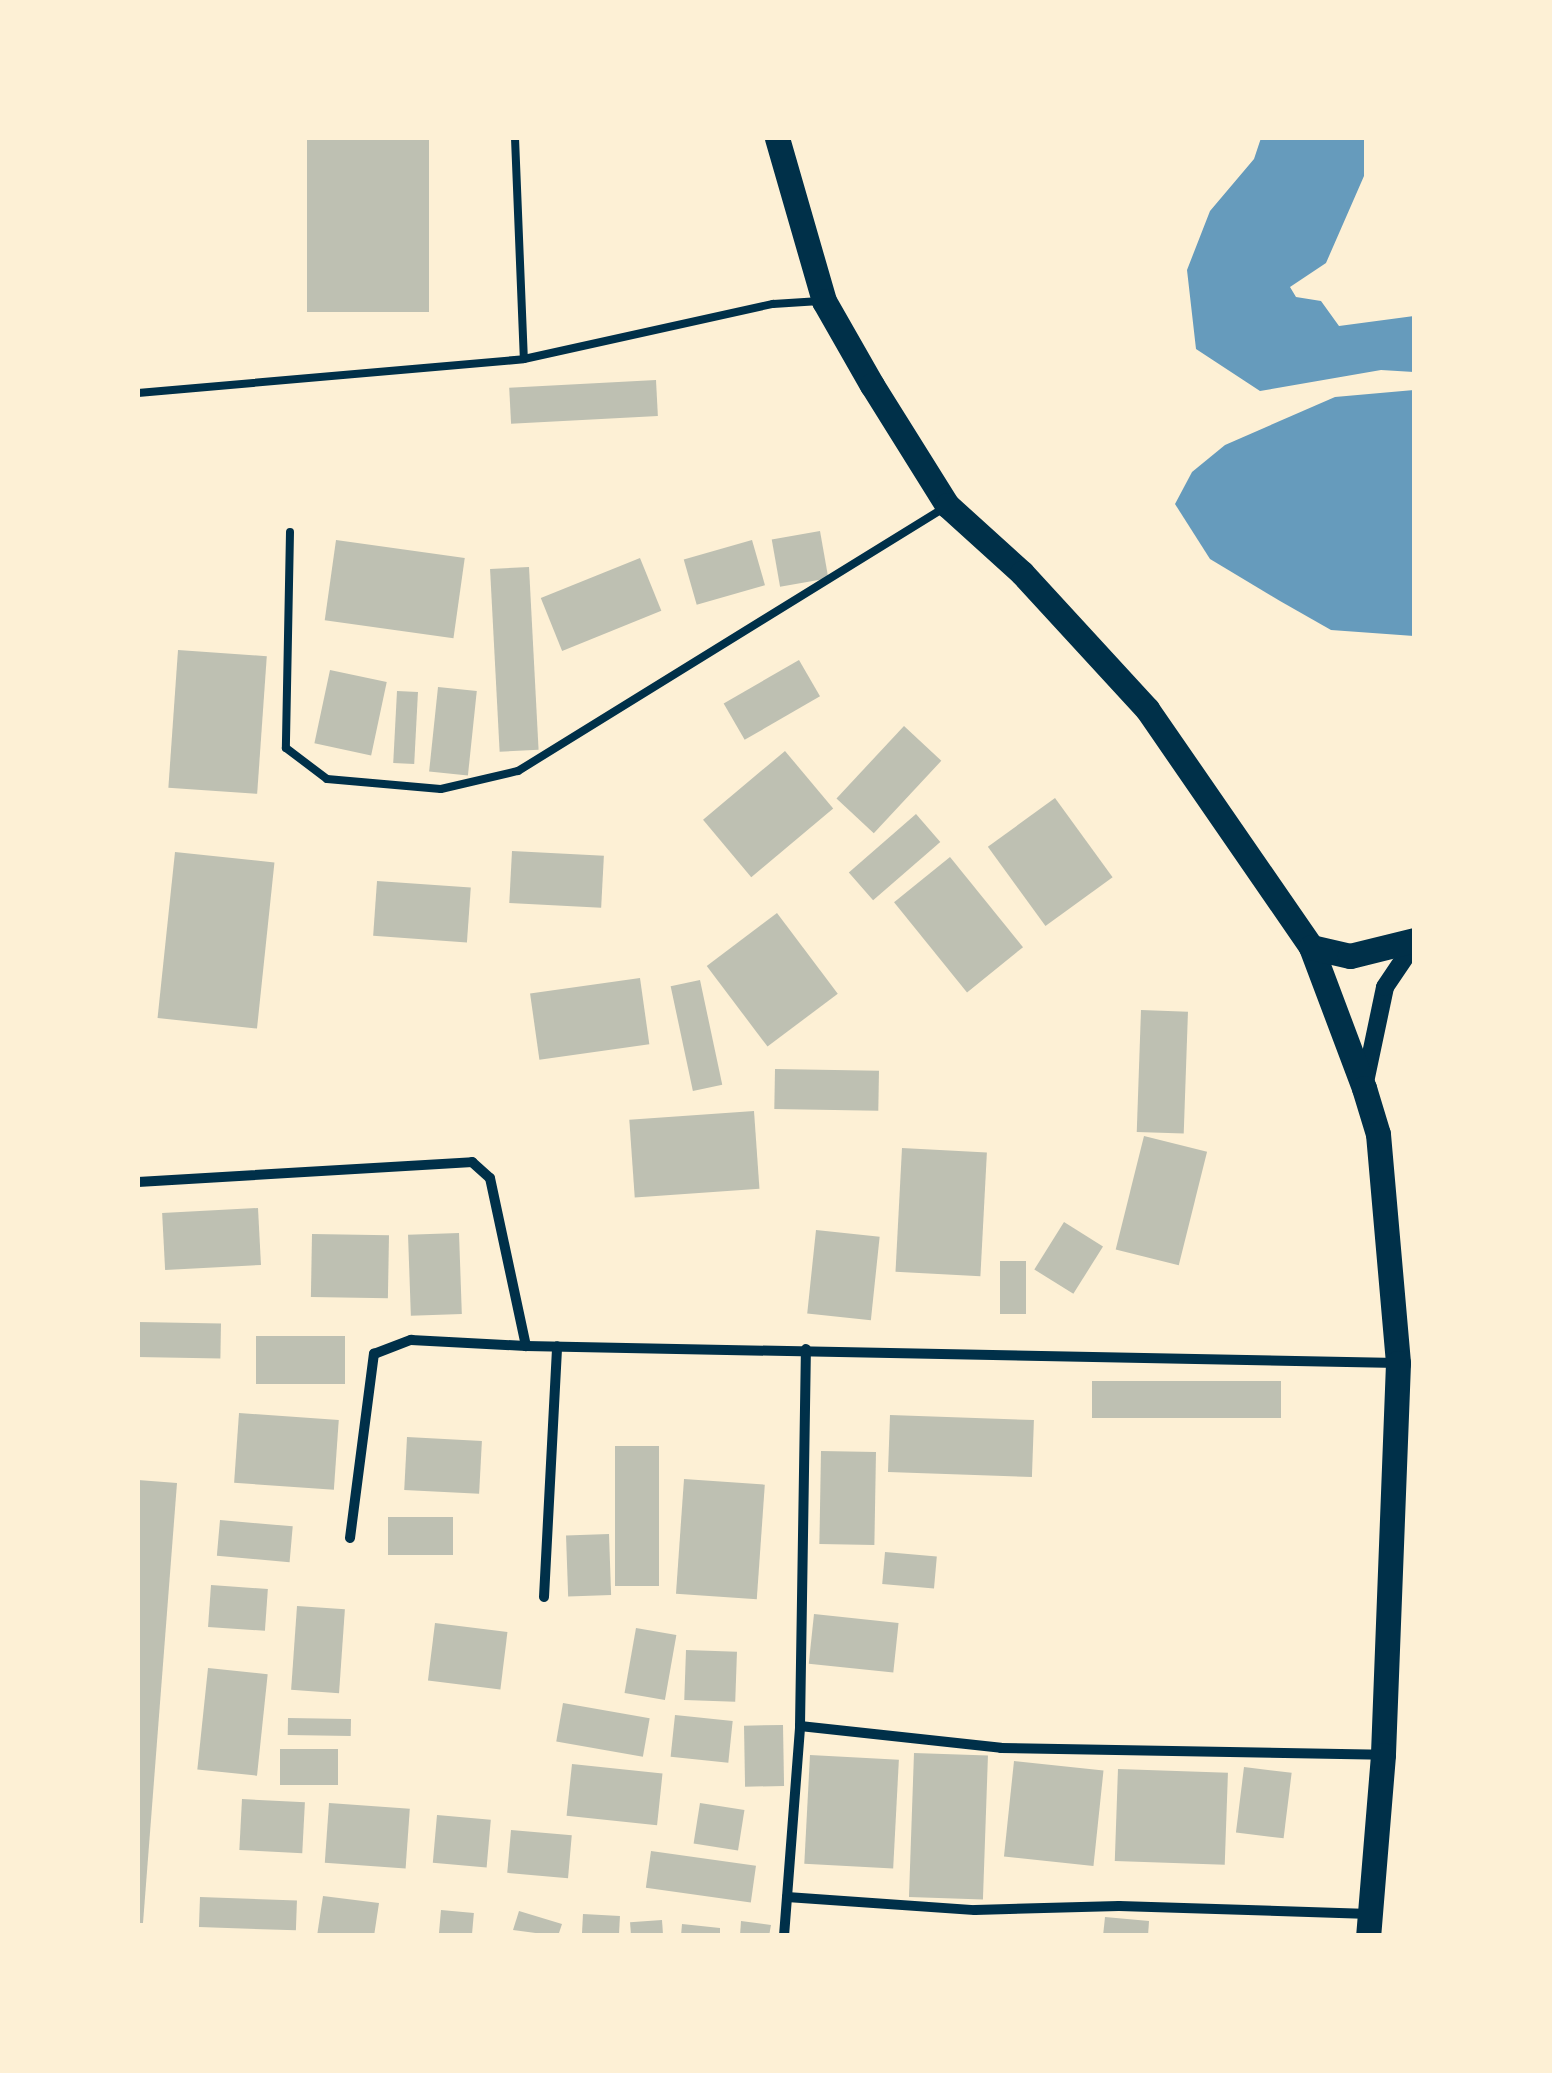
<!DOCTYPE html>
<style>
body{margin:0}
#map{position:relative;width:1552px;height:2073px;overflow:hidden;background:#fdf0d5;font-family:Figtree,sans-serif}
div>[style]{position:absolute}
.water>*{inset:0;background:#669bbc}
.building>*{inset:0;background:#bec0b2;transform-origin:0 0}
.service>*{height:8px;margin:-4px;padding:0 4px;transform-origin:4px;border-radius:4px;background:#003049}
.minor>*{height:10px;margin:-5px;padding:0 5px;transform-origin:5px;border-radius:5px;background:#003049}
.tertiary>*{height:18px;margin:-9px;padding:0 9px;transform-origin:9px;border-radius:9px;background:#003049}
.primary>*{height:25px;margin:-12.5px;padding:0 12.5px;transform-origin:12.5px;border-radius:12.5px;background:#003049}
span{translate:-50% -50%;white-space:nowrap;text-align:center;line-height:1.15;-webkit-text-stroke:10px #fdf0d5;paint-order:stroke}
.frame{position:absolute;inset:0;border:140px solid #fdf0d5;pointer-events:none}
</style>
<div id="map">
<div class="water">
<div style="clip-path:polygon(1261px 138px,1364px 138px,1364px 176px,1326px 263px,1290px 287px,1296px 297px,1321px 301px,1339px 326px,1414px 316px,1414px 372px,1381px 370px,1260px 391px,1196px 349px,1187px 270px,1210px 211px,1254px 159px)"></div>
<div style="clip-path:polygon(1414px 390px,1414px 636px,1331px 630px,1280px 601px,1210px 559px,1175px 504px,1192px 472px,1225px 445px,1335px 397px)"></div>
</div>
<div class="building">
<div style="left:307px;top:138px;width:122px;height:174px"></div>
<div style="left:656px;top:380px;width:36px;height:147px;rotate:87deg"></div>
<div style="left:820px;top:531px;width:48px;height:49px;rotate:80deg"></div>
<div style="left:336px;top:540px;width:130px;height:81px;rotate:8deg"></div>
<div style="left:752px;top:540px;width:47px;height:71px;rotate:74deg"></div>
<div style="left:640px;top:558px;width:57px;height:107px;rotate:68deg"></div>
<div style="left:529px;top:567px;width:183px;height:39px;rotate:87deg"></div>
<div style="left:178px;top:650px;width:89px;height:138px;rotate:4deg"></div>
<div style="left:799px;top:660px;width:42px;height:87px;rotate:60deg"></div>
<div style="left:330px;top:670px;width:58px;height:75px;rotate:12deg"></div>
<div style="left:438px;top:687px;width:39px;height:85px;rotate:6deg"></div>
<div style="left:397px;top:691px;width:21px;height:72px;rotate:3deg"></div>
<div style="left:904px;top:726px;width:51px;height:99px;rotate:43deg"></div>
<div style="left:785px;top:751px;width:75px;height:107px;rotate:50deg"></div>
<div style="left:1055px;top:798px;width:98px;height:83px;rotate:54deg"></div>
<div style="left:916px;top:814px;width:37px;height:89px;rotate:49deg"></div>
<div style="left:512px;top:851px;width:92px;height:52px;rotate:3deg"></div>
<div style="left:175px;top:852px;width:100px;height:167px;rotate:6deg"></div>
<div style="left:950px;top:857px;width:116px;height:72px;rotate:51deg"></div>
<div style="left:377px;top:881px;width:94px;height:55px;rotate:4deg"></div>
<div style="left:777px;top:913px;width:101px;height:88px;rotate:53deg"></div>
<div style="left:640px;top:978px;width:67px;height:111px;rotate:82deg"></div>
<div style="left:700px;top:980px;width:107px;height:30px;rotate:78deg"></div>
<div style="left:1141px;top:1010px;width:47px;height:122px;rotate:2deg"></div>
<div style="left:775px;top:1069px;width:104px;height:40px;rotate:1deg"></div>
<div style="left:754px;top:1111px;width:78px;height:125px;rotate:86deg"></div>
<div style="left:1144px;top:1136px;width:65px;height:117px;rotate:14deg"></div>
<div style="left:902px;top:1148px;width:85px;height:124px;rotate:3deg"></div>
<div style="left:258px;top:1208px;width:57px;height:96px;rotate:87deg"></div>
<div style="left:1064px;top:1222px;width:46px;height:56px;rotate:32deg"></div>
<div style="left:816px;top:1230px;width:64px;height:84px;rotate:6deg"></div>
<div style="left:459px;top:1233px;width:81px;height:51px;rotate:88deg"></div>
<div style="left:312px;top:1234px;width:77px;height:63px;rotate:1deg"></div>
<div style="left:1000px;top:1261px;width:26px;height:53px"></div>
<div style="left:138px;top:1322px;width:83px;height:35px;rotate:1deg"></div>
<div style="left:345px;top:1336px;width:48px;height:89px;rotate:90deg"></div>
<div style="left:1281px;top:1381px;width:37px;height:189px;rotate:90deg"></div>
<div style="left:239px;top:1413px;width:100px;height:70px;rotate:4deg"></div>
<div style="left:890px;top:1415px;width:144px;height:57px;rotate:2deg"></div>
<div style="left:407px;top:1437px;width:75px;height:53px;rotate:3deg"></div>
<div style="left:659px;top:1446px;width:140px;height:44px;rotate:90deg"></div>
<div style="left:821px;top:1451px;width:55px;height:93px;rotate:1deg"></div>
<div style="left:684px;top:1479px;width:81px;height:115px;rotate:4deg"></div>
<div style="clip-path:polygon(138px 1480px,177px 1483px,143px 1923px,138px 1923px)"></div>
<div style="left:388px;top:1517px;width:65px;height:38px"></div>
<div style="left:220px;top:1520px;width:73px;height:36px;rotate:5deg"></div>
<div style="left:609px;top:1534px;width:61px;height:43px;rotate:88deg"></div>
<div style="left:885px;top:1552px;width:52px;height:32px;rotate:5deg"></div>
<div style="left:211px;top:1585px;width:57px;height:42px;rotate:4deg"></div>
<div style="left:297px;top:1606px;width:48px;height:84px;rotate:4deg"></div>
<div style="left:814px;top:1614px;width:85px;height:50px;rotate:6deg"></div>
<div style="left:435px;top:1623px;width:73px;height:58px;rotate:7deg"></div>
<div style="left:636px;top:1628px;width:41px;height:66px;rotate:10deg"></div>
<div style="left:686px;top:1650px;width:51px;height:50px;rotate:2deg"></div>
<div style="left:208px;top:1668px;width:60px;height:102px;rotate:6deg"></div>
<div style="left:563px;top:1703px;width:88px;height:39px;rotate:10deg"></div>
<div style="left:675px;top:1715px;width:58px;height:42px;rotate:6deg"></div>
<div style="left:288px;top:1718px;width:63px;height:17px;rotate:1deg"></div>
<div style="left:783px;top:1725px;width:61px;height:39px;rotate:89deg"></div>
<div style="left:280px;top:1749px;width:58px;height:36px"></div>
<div style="left:914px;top:1753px;width:74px;height:144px;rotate:2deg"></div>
<div style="left:810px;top:1755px;width:89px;height:109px;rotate:3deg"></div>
<div style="left:1014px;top:1761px;width:90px;height:96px;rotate:6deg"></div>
<div style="left:572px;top:1764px;width:91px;height:52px;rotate:6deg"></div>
<div style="left:1244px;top:1767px;width:48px;height:66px;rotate:7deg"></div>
<div style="left:1118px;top:1769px;width:110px;height:92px;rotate:2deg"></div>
<div style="left:242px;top:1799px;width:63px;height:51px;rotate:3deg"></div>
<div style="left:329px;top:1803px;width:81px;height:60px;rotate:4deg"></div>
<div style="left:700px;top:1803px;width:45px;height:41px;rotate:9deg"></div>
<div style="left:437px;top:1815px;width:54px;height:48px;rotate:5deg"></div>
<div style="left:511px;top:1830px;width:61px;height:43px;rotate:5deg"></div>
<div style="left:651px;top:1851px;width:106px;height:37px;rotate:8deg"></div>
<div style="clip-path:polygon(323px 1896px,379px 1903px,374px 1936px,317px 1936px)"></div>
<div style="left:200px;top:1897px;width:97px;height:30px;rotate:2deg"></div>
<div style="left:441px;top:1910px;width:33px;height:26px;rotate:5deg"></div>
<div style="clip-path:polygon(519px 1911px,562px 1924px,558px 1936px,513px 1930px)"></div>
<div style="left:583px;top:1914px;width:37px;height:22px;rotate:3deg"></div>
<div style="clip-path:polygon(1105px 1917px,1149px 1921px,1148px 1936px,1103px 1936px)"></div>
<div style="left:662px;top:1920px;width:16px;height:32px;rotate:86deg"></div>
<div style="clip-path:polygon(741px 1921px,771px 1925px,769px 1936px,740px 1936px)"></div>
<div style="clip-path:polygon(682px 1924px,720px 1928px,720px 1936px,681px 1936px)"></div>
</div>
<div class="service">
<div style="left:515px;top:138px;width:221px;rotate:87.7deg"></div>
<div style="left:138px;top:393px;width:387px;rotate:-5deg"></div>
<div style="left:524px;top:359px;width:255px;rotate:-12.5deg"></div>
<div style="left:773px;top:304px;width:47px;rotate:-3.7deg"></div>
<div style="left:290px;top:532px;width:216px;rotate:91.1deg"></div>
<div style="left:286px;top:748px;width:51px;rotate:37.1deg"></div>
<div style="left:327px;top:779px;width:114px;rotate:5deg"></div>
<div style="left:441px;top:789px;width:79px;rotate:-13.2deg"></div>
<div style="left:518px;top:771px;width:499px;rotate:-31.7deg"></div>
</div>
<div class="minor">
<div style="left:138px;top:1182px;width:335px;rotate:-3.4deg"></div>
<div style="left:472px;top:1162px;width:24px;rotate:42deg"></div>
<div style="left:490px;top:1178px;width:172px;rotate:77.9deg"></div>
<div style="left:526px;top:1346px;width:872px;rotate:1.12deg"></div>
<div style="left:350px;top:1538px;width:186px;rotate:-82.6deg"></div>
<div style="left:374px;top:1354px;width:40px;rotate:-21deg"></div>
<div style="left:411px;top:1340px;width:115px;rotate:3deg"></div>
<div style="left:544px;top:1597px;width:251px;rotate:-87deg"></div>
<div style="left:800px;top:1726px;width:202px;rotate:6.2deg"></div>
<div style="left:1001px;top:1748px;width:382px;rotate:1deg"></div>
<div style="left:787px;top:1897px;width:188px;rotate:4deg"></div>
<div style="left:975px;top:1910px;width:144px;rotate:-1.6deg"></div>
<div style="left:1119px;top:1906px;width:251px;rotate:1.8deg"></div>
<div style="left:784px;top:1936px;width:211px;rotate:-85.6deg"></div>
<div style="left:800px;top:1726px;width:377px;rotate:-89.1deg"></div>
</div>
<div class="tertiary">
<div style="left:1364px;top:1087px;width:102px;rotate:-78.1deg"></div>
<div style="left:1385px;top:987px;width:52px;rotate:-56deg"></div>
</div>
<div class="primary">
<div style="left:777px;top:138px;width:170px;rotate:73.9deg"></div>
<div style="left:824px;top:301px;width:97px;rotate:60.3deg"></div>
<div style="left:872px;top:385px;width:142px;rotate:58deg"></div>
<div style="left:947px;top:505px;width:101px;rotate:42.2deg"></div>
<div style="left:1022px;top:573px;width:185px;rotate:47.4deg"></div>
<div style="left:1147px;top:709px;width:289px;rotate:55.4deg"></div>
<div style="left:1311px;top:947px;width:151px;rotate:69.4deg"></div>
<div style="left:1364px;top:1088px;width:48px;rotate:73.1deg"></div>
<div style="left:1378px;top:1134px;width:230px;rotate:85deg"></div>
<div style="left:1398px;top:1363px;width:392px;rotate:92.2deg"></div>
<div style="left:1383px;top:1755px;width:182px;rotate:94.7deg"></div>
<div style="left:1311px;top:947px;width:40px;rotate:13deg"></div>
<div style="left:1350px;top:956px;width:66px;rotate:-14deg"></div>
</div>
<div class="frame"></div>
</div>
